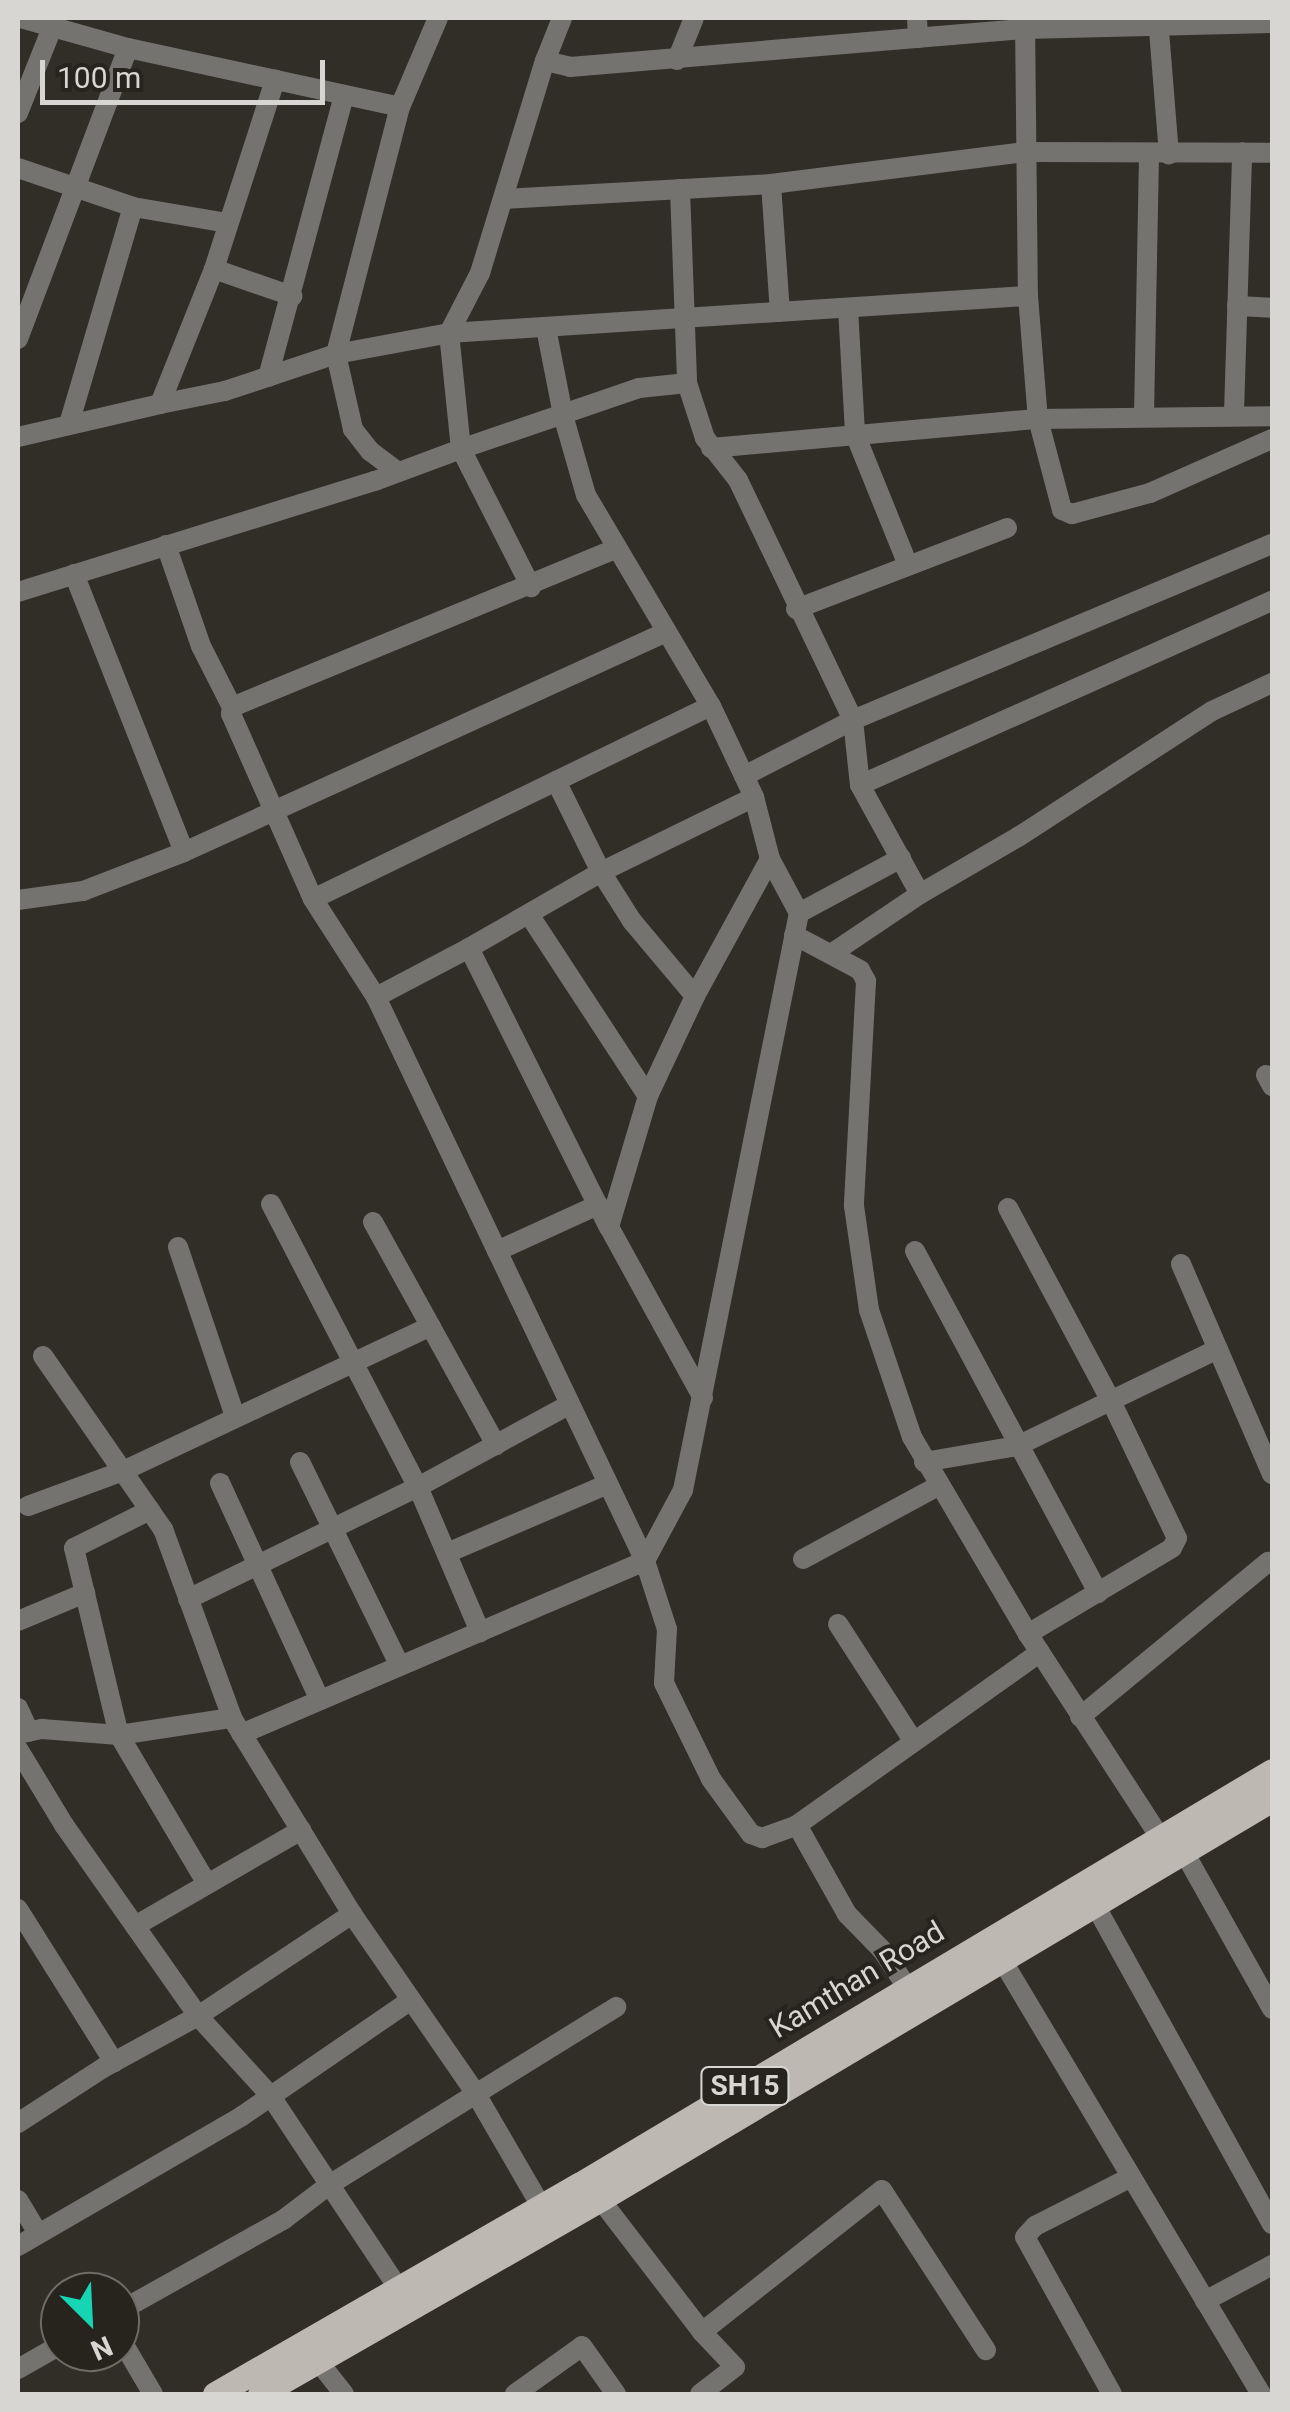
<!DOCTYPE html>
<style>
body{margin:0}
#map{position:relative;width:1290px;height:2412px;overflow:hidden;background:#312d27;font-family:Roboto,sans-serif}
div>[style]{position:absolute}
.street>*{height:20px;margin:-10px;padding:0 10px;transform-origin:10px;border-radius:10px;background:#757370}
.primary>*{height:25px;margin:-12.5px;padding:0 12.5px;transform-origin:12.5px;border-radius:12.5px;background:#bdb8b2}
span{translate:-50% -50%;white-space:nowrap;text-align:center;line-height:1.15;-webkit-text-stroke:8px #27231d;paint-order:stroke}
.shield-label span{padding:2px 8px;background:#27231d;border:2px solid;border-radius:8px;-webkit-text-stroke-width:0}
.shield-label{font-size:28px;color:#d8d6d2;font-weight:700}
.street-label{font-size:30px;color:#d8d6d2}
.frame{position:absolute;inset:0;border:20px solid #d8d6d2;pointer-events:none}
.north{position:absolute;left:40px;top:2272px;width:100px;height:100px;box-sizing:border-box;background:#27231d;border:2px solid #6e6b65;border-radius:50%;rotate:156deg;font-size:28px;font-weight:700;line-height:40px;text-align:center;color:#d8d6d2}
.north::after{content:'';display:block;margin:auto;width:35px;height:45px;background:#16d5b3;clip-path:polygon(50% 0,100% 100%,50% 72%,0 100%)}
.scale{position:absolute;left:40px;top:60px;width:285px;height:45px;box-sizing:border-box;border:5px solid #d8d6d2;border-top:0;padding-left:12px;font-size:30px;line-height:35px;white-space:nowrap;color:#d8d6d2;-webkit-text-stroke:8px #27231d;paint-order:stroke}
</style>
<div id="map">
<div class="street">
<div style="left:21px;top:18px;width:111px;rotate:15.7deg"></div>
<div style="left:128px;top:48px;width:278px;rotate:12.2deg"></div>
<div style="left:917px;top:18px;width:20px;rotate:87deg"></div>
<div style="left:1158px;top:18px;width:137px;rotate:85.4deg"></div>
<div style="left:1025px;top:19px;width:277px;rotate:89.4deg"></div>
<div style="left:1028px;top:296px;width:123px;rotate:85.4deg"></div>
<div style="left:1038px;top:419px;width:94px;rotate:75.2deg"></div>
<div style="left:1062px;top:510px;width:11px;rotate:22deg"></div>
<div style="left:1072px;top:514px;width:81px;rotate:-15.1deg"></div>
<div style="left:1150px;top:493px;width:133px;rotate:-23.9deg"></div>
<div style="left:677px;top:60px;width:45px;rotate:-68deg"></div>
<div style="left:545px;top:61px;width:46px;rotate:-68.4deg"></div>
<div style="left:18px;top:113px;width:102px;rotate:-68.2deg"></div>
<div style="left:18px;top:168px;width:121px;rotate:18.7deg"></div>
<div style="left:133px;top:207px;width:96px;rotate:9.6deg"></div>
<div style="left:771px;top:184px;width:128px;rotate:86deg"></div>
<div style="left:680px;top:189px;width:194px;rotate:87.9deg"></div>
<div style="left:687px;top:383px;width:58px;rotate:71.9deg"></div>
<div style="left:705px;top:438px;width:53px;rotate:51.8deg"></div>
<div style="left:738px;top:480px;width:266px;rotate:64.4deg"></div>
<div style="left:853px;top:720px;width:65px;rotate:83.9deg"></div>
<div style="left:860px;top:785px;width:451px;rotate:-24.1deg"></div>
<div style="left:505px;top:199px;width:266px;rotate:-3.2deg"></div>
<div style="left:771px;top:184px;width:256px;rotate:-7.2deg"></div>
<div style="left:1025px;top:152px;width:247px;rotate:0.2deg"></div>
<div style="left:214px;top:269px;width:83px;rotate:19.1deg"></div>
<div style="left:1237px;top:306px;width:35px;rotate:3deg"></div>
<div style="left:848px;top:308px;width:126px;rotate:86.8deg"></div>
<div style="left:855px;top:434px;width:139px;rotate:68deg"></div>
<div style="left:546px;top:328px;width:89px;rotate:78.9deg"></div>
<div style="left:563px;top:415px;width:83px;rotate:74deg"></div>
<div style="left:586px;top:495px;width:245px;rotate:59.4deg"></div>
<div style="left:711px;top:706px;width:101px;rotate:64.7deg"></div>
<div style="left:754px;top:797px;width:64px;rotate:75.5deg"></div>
<div style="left:770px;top:859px;width:61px;rotate:61.8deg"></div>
<div style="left:799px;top:913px;width:116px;rotate:-28.3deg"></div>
<div style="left:18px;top:339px;width:311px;rotate:-69.3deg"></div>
<div style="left:268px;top:377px;width:291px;rotate:-74.9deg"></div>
<div style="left:687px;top:383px;width:48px;rotate:174.1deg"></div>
<div style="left:639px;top:388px;width:188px;rotate:161.1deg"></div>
<div style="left:461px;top:449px;width:117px;rotate:-95.9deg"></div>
<div style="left:449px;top:333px;width:68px;rotate:-62.7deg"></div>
<div style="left:480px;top:273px;width:222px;rotate:-73deg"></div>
<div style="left:545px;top:61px;width:26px;rotate:13deg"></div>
<div style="left:570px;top:67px;width:457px;rotate:-4.8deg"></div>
<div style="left:1025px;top:29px;width:247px;rotate:-1.4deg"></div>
<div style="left:160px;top:404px;width:66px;rotate:-11.3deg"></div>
<div style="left:225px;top:391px;width:117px;rotate:-18.4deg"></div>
<div style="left:336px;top:354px;width:115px;rotate:-10.5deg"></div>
<div style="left:449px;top:333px;width:580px;rotate:-3.66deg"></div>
<div style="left:1234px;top:413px;width:261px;rotate:-88.2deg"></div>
<div style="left:1144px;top:416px;width:261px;rotate:-88.9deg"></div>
<div style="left:69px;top:424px;width:226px;rotate:-73.6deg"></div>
<div style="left:18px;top:437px;width:146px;rotate:-13.1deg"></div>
<div style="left:160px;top:404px;width:145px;rotate:-68.2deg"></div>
<div style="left:214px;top:269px;width:199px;rotate:-72.1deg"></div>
<div style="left:711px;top:448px;width:328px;rotate:-5.1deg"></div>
<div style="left:1038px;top:419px;width:234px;rotate:-0.7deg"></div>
<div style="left:398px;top:472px;width:35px;rotate:-143deg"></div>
<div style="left:370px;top:451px;width:28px;rotate:-128deg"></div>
<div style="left:353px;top:429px;width:77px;rotate:-102.8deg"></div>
<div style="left:336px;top:354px;width:255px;rotate:-75.5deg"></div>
<div style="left:400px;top:107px;width:97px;rotate:-66.9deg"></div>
<div style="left:166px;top:545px;width:107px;rotate:70.9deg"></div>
<div style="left:201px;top:646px;width:68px;rotate:63.1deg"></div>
<div style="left:232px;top:707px;width:7px;rotate:98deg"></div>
<div style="left:231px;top:714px;width:202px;rotate:66.1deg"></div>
<div style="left:313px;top:899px;width:117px;rotate:57.3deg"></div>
<div style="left:376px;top:997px;width:625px;rotate:64.5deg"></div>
<div style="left:645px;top:1561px;width:439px;rotate:156.8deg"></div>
<div style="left:74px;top:574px;width:299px;rotate:68.4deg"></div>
<div style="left:18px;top:592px;width:374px;rotate:-17.3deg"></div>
<div style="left:375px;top:481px;width:92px;rotate:-20.4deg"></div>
<div style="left:461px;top:449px;width:155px;rotate:63.1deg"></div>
<div style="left:796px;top:609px;width:226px;rotate:-21deg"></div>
<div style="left:232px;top:707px;width:415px;rotate:-22.4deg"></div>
<div style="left:744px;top:776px;width:123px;rotate:-27.2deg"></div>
<div style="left:853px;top:720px;width:454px;rotate:-22.8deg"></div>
<div style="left:556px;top:781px;width:102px;rotate:63.7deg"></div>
<div style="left:601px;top:872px;width:58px;rotate:57.7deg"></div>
<div style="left:632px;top:921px;width:98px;rotate:50deg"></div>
<div style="left:860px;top:785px;width:124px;rotate:61.2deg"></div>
<div style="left:920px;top:894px;width:113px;rotate:-30.2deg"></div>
<div style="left:1018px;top:837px;width:231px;rotate:-33deg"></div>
<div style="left:1212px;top:711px;width:66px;rotate:-25deg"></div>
<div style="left:313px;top:899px;width:442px;rotate:-25.9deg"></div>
<div style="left:18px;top:900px;width:66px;rotate:-7.9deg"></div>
<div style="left:83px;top:891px;width:108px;rotate:-21.1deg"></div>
<div style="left:184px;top:852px;width:528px;rotate:-24.52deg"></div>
<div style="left:799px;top:913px;width:589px;rotate:101.37deg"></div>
<div style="left:683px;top:1490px;width:81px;rotate:118.2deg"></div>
<div style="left:645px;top:1561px;width:71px;rotate:72.1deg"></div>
<div style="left:667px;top:1629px;width:54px;rotate:93.2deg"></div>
<div style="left:664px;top:1683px;width:107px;rotate:63.9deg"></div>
<div style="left:711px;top:1779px;width:68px;rotate:54deg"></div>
<div style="left:751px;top:1834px;width:12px;rotate:20deg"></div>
<div style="left:762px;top:1838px;width:37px;rotate:-20deg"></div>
<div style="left:797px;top:1825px;width:298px;rotate:-35.4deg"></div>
<div style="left:530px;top:916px;width:215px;rotate:56.8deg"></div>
<div style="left:794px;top:935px;width:75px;rotate:27.9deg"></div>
<div style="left:860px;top:970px;width:13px;rotate:61deg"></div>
<div style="left:866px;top:981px;width:225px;rotate:93.1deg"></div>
<div style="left:854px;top:1206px;width:105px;rotate:81.8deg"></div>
<div style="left:869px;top:1310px;width:134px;rotate:71.3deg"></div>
<div style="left:912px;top:1437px;width:229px;rotate:59.5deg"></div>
<div style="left:1028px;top:1634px;width:244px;rotate:57deg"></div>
<div style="left:469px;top:948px;width:152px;rotate:-29.9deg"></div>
<div style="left:601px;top:872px;width:170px;rotate:-26.1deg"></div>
<div style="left:831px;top:954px;width:107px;rotate:-34deg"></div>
<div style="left:376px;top:997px;width:105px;rotate:-27.8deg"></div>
<div style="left:469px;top:948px;width:312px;rotate:63.4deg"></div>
<div style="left:609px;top:1227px;width:137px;rotate:-73.4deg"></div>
<div style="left:648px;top:1096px;width:110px;rotate:-64.8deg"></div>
<div style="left:695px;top:996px;width:156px;rotate:-61.3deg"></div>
<div style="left:1266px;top:1075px;width:13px;rotate:61deg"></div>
<div style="left:271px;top:1204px;width:319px;rotate:62.6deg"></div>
<div style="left:418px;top:1487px;width:158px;rotate:66.8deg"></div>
<div style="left:1008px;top:1208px;width:219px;rotate:61.9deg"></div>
<div style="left:1111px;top:1401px;width:152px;rotate:64.3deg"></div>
<div style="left:1177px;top:1538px;width:11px;rotate:117deg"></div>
<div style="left:1172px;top:1548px;width:168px;rotate:149.2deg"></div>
<div style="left:373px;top:1222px;width:255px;rotate:61.1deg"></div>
<div style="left:609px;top:1227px;width:195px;rotate:61.2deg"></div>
<div style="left:178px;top:1247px;width:178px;rotate:71.4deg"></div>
<div style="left:497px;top:1251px;width:111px;rotate:-24.5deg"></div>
<div style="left:915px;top:1251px;width:388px;rotate:61.8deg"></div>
<div style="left:1181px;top:1264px;width:229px;rotate:66.6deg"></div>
<div style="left:43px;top:1356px;width:211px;rotate:55.3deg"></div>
<div style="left:163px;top:1529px;width:201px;rotate:69.9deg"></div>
<div style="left:232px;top:1718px;width:230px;rotate:58.5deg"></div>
<div style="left:352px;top:1914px;width:219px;rotate:55.4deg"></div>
<div style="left:476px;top:2094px;width:129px;rotate:59.9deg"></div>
<div style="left:300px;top:1462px;width:227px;rotate:63.9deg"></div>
<div style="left:924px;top:1462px;width:94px;rotate:-9.8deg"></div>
<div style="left:1017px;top:1446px;width:223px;rotate:-25.8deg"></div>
<div style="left:220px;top:1483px;width:239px;rotate:65.3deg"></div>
<div style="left:28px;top:1506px;width:101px;rotate:-20.2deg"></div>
<div style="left:123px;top:1471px;width:340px;rotate:-25.2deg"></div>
<div style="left:150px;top:1510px;width:85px;rotate:153.4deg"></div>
<div style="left:74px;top:1548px;width:192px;rotate:76.5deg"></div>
<div style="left:119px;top:1735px;width:173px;rotate:59.4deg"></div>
<div style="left:447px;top:1553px;width:175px;rotate:-23.2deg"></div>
<div style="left:803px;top:1559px;width:153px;rotate:-28.4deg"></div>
<div style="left:188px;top:1599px;width:256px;rotate:-26deg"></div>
<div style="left:418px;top:1487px;width:173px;rotate:-28.6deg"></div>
<div style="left:18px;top:1621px;width:73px;rotate:-22.7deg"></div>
<div style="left:838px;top:1624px;width:140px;rotate:57.2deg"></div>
<div style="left:18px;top:1708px;width:26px;rotate:65deg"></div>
<div style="left:1080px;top:1717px;width:244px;rotate:-39.5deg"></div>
<div style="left:18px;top:1734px;width:25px;rotate:-12deg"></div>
<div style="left:42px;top:1729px;width:77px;rotate:4.5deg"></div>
<div style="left:119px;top:1735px;width:114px;rotate:-8.6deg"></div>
<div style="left:18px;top:1749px;width:89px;rotate:58.8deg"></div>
<div style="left:64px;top:1825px;width:233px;rotate:54.9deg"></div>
<div style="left:198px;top:2016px;width:107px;rotate:47.7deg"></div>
<div style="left:270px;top:2095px;width:244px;rotate:56.4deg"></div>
<div style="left:797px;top:1825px;width:102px;rotate:60.7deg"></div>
<div style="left:847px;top:1914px;width:50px;rotate:45.8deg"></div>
<div style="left:882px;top:1950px;width:59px;rotate:56deg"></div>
<div style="left:1184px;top:1852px;width:180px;rotate:60.7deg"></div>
<div style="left:1095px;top:1905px;width:365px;rotate:61deg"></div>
<div style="left:18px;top:1909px;width:181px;rotate:57.9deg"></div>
<div style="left:135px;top:1926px;width:192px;rotate:-30deg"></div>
<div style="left:1002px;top:1960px;width:505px;rotate:59.17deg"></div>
<div style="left:18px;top:2123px;width:101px;rotate:-32.9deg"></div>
<div style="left:103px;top:2068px;width:108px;rotate:-28.7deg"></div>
<div style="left:198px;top:2016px;width:185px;rotate:-33.5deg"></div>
<div style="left:600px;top:2199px;width:168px;rotate:52.5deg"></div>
<div style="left:702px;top:2332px;width:229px;rotate:-38.3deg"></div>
<div style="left:882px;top:2190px;width:191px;rotate:57deg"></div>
<div style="left:18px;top:2200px;width:39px;rotate:59deg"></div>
<div style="left:18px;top:2246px;width:259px;rotate:-30.1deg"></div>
<div style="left:242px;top:2116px;width:205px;rotate:-34.5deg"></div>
<div style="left:1205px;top:2301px;width:76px;rotate:-28.2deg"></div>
<div style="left:120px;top:2311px;width:187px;rotate:-29.2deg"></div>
<div style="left:283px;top:2220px;width:58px;rotate:-37.3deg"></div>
<div style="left:329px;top:2185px;width:338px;rotate:-31.8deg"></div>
<div style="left:120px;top:2338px;width:65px;rotate:59.5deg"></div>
<div style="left:318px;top:2361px;width:42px;rotate:51.8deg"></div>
<div style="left:18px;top:2369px;width:48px;rotate:-29.7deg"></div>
<div style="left:515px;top:2394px;width:82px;rotate:-35.6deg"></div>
<div style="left:582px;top:2346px;width:59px;rotate:54.7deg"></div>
<div style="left:700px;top:2394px;width:44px;rotate:-37.6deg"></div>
<div style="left:735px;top:2367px;width:48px;rotate:-133.3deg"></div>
<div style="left:1112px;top:2394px;width:179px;rotate:-119deg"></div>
<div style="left:1025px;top:2237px;width:15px;rotate:-48deg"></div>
<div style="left:1035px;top:2226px;width:108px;rotate:-27deg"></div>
</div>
<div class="primary">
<div style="left:215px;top:2394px;width:420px;rotate:-29.9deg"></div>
<div style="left:579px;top:2185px;width:807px;rotate:-30.85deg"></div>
<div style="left:260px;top:2394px;width:394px;rotate:-29.8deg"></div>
<div style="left:602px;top:2198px;width:780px;rotate:-30.77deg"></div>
</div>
<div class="shield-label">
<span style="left:745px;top:2086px">SH15</span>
</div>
<div class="street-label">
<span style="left:857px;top:1980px;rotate:-31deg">Kamthan Road</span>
</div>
<div class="frame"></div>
<div class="north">N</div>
<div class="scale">100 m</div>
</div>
